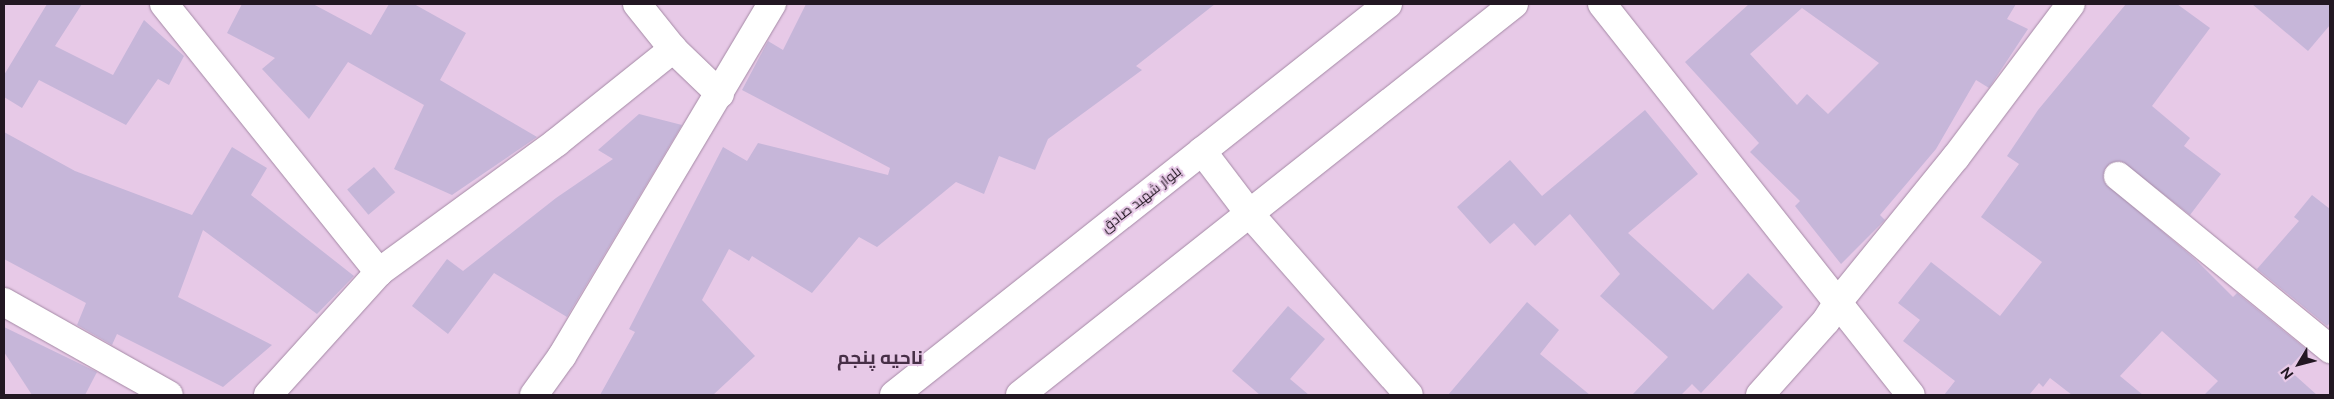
<!DOCTYPE html>
<meta charset="utf-8">
<style>
body{margin:0}
#map{position:relative;width:2334px;height:399px;overflow:hidden;background:#e7c9e7;font-family:"Public Sans",Cairo,sans-serif}
div>[style]{position:absolute}
.building>*{inset:0;background:#c6b6d9;transform-origin:0 0}
.roads{filter:drop-shadow(0 0 1px #a489a5) drop-shadow(0 0 1px #a489a5)}
.street>*{height:28px;margin:-14px;padding:0 14px;transform-origin:14px;border-radius:14px;background:#fff}
.secondary>*{height:28px;margin:-14px;padding:0 14px;transform-origin:14px;border-radius:14px;background:#fff}
span{translate:-50% -50%;white-space:nowrap;text-align:center;line-height:1.15;-webkit-text-stroke:4px #e7c9e7;paint-order:stroke}
.street-label{font-size:14px;color:#221722}
.district-label{font-size:19px;color:#472f47;font-weight:700}
.frame{position:absolute;inset:0;border:5px solid #221722;pointer-events:none}
.north{position:absolute;left:2274px;top:339px;width:50px;height:50px;-webkit-text-stroke:4px #e7c9e7;paint-order:stroke;rotate:233deg;font-size:14px;font-weight:700;line-height:20px;text-align:center;color:#221722}
.north::after{content:'';display:block;margin:auto;width:18px;height:22px;background:#221722;clip-path:polygon(50% 0,100% 100%,50% 72%,0 100%)}
</style>
<div id="map">
<div class="building">
<div style="clip-path:polygon(47px 4px,82px 4px,55px 46px,113px 75px,144px 20px,184px 56px,169px 85px,158px 79px,126px 125px,39px 80px,22px 108px,4px 97px,4px 75px)"></div>
<div style="clip-path:polygon(242px 4px,313px 4px,371px 35px,389px 4px,414px 4px,466px 33px,440px 80px,537px 137px,452px 195px,394px 169px,424px 105px,348px 62px,309px 119px,262px 69px,275px 58px,227px 33px)"></div>
<div style="clip-path:polygon(806px 4px,1215px 4px,1136px 66px,1142px 70px,1048px 139px,1035px 170px,999px 156px,984px 194px,956px 182px,877px 247px,859px 237px,812px 293px,752px 256px,749px 261px,729px 249px,702px 300px,755px 356px,713px 395px,600px 395px,635px 332px,629px 329px,723px 147px,747px 161px,758px 143px,888px 175px,890px 168px,742px 90px,768px 41px,783px 50px)"></div>
<div style="clip-path:polygon(evenodd,1749px 4px,2016px 4px,2007px 19px,2028px 29px,1989px 88px,1976px 80px,1936px 149px,1880px 215px,1885px 220px,1841px 264px,1795px 206px,1800px 201px,1750px 152px,1759px 143px,1685px 62px,1749px 4px,1802px 8px,1879px 63px,1828px 114px,1807px 94px,1797px 105px,1750px 54px,1802px 8px)"></div>
<div style="clip-path:polygon(2126px 4px,2177px 4px,2210px 28px,2152px 106px,2190px 138px,2184px 146px,2221px 174px,2190px 215px,2121px 161px,2106px 167px,2104px 182px,2195px 259px,2233px 297px,2237px 293px,2306px 349px,2288px 369px,2317px 395px,2204px 395px,2218px 381px,2162px 331px,2120px 376px,2143px 395px,2072px 395px,2050px 378px,2043px 387px,2039px 383px,2029px 395px,1944px 395px,1955px 381px,1903px 341px,1920px 320px,1898px 303px,1931px 262px,2000px 316px,2042px 262px,1981px 217px,2019px 164px,2007px 156px,2038px 110px)"></div>
<div style="clip-path:polygon(2252px 4px,2330px 4px,2330px 25px,2308px 51px)"></div>
<div style="clip-path:polygon(1645px 110px,1698px 174px,1628px 233px,1713px 310px,1748px 273px,1783px 307px,1701px 393px,1692px 384px,1681px 395px,1632px 395px,1668px 357px,1600px 296px,1620px 274px,1570px 214px,1535px 246px,1514px 223px,1490px 244px,1457px 207px,1510px 160px,1542px 196px)"></div>
<div style="clip-path:polygon(639px 114px,682px 125px,567px 317px,494px 273px,448px 334px,412px 306px,447px 259px,463px 271px,556px 198px,613px 159px,598px 150px)"></div>
<div style="clip-path:polygon(4px 132px,75px 171px,192px 215px,232px 147px,267px 168px,251px 195px,354px 276px,317px 314px,203px 230px,178px 297px,272px 345px,223px 387px,117px 334px,112px 345px,77px 325px,86px 303px,4px 259px)"></div>
<div style="left:374px;top:167px;width:33px;height:35px;rotate:50deg"></div>
<div style="clip-path:polygon(2312px 195px,2330px 209px,2330px 323px,2327px 326px,2257px 269px,2299px 221px,2294px 217px)"></div>
<div style="clip-path:polygon(1527px 302px,1559px 330px,1540px 354px,1590px 395px,1448px 395px)"></div>
<div style="clip-path:polygon(1288px 306px,1325px 339px,1290px 379px,1309px 395px,1260px 395px,1232px 371px)"></div>
<div style="clip-path:polygon(4px 327px,97px 372px,85px 395px,32px 395px,4px 352px)"></div>
</div>
<div class="roads">
<div class="street">
<div style="left:164px;top:4px;width:344px;rotate:51.3deg"></div>
<div style="left:637px;top:4px;width:58px;rotate:51.3deg"></div>
<div style="left:673px;top:49px;width:65px;rotate:43.8deg"></div>
<div style="left:1602px;top:4px;width:498px;rotate:51.7deg"></div>
<div style="left:1202px;top:151px;width:78px;rotate:52.8deg"></div>
<div style="left:1249px;top:213px;width:242px;rotate:48.7deg"></div>
<div style="left:2118px;top:176px;width:274px;rotate:39.2deg"></div>
<div style="left:4px;top:302px;width:189px;rotate:29.4deg"></div>
<div style="left:268px;top:395px;width:166px;rotate:-47.9deg"></div>
<div style="left:379px;top:272px;width:220px;rotate:-36.1deg"></div>
<div style="left:557px;top:142px;width:149px;rotate:-38.7deg"></div>
<div style="left:534px;top:395px;width:48px;rotate:-54.3deg"></div>
<div style="left:562px;top:356px;width:410px;rotate:-59.2deg"></div>
<div style="left:1760px;top:395px;width:99px;rotate:-48.3deg"></div>
<div style="left:1826px;top:321px;width:22px;rotate:-58deg"></div>
<div style="left:1838px;top:302px;width:187px;rotate:-50.9deg"></div>
<div style="left:1956px;top:157px;width:191px;rotate:-53.1deg"></div>
</div>
<div class="secondary">
<div style="left:894px;top:395px;width:630px;rotate:-38.36deg"></div>
<div style="left:1020px;top:395px;width:630px;rotate:-38.36deg"></div>
</div>
</div>
<div class="street-label">
<span style="left:1141px;top:199px;rotate:-38deg">بلوار شهید صادق</span>
</div>
<div class="district-label">
<span style="left:880px;top:358px">ناحیه پنجم</span>
</div>
<div class="frame"></div>
<div class="north">N</div>
</div>
